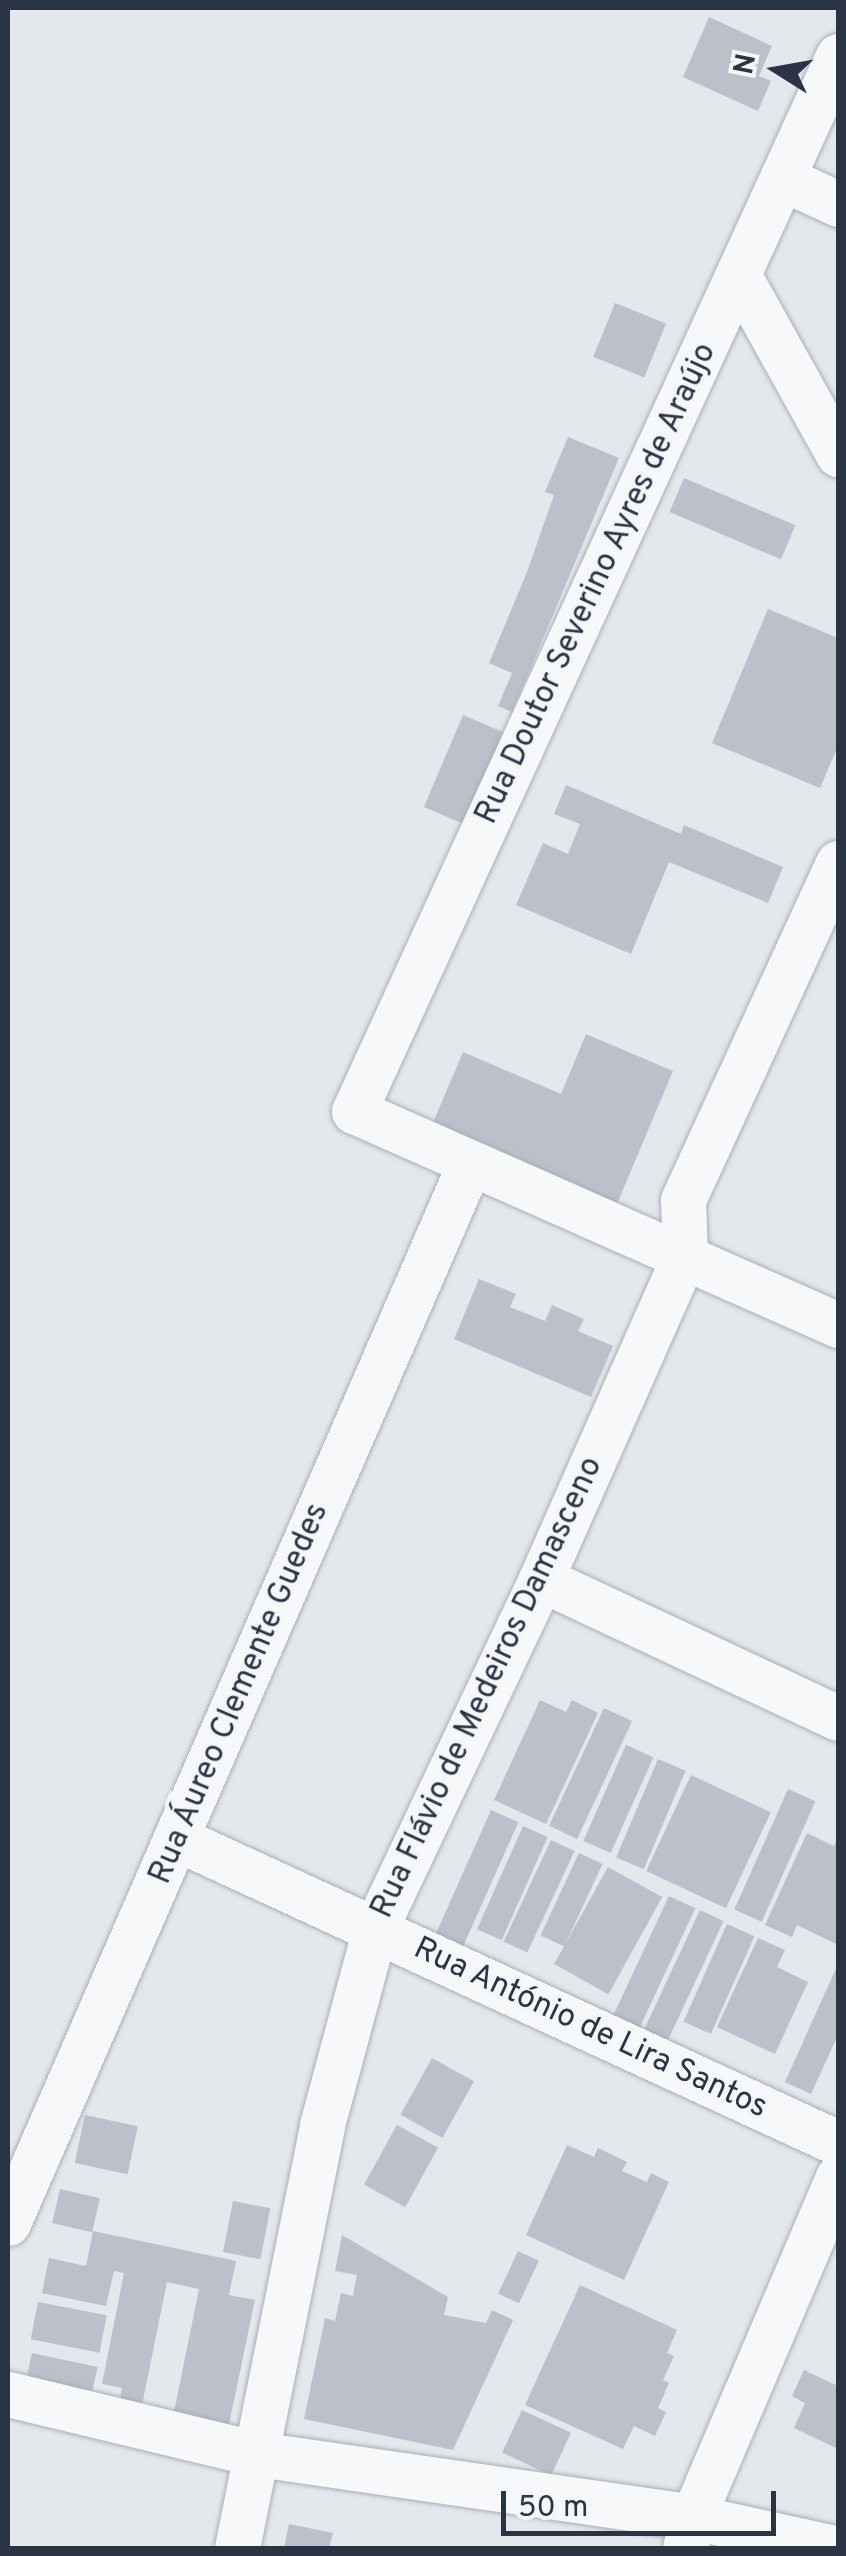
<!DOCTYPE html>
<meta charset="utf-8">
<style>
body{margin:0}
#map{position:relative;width:846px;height:2556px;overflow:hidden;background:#e4e7ec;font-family:Overpass,sans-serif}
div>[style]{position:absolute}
.building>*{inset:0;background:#bbc0ca;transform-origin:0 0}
.roads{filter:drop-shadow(0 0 2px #a9aeb7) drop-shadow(0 0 2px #a9aeb7)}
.street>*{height:45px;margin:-22.5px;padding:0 22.5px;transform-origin:22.5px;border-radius:22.5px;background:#f7f8fa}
span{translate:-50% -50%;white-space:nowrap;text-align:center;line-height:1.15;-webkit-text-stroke:8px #f4f6f9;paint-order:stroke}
.street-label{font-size:32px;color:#2b3445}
.frame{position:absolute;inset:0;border:10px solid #2b3445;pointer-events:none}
.north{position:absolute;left:726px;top:20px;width:100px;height:100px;-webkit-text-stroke:8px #f4f6f9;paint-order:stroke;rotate:281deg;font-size:28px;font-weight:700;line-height:40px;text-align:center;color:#2b3445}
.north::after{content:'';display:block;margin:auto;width:35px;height:45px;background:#2b3445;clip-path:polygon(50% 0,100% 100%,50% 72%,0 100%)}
.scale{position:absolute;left:501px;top:2491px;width:275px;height:45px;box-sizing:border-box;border:5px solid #2b3445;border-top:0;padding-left:12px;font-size:30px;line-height:35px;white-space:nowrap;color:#2b3445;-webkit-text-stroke:8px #f4f6f9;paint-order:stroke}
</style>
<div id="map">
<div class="building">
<div style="clip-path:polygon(709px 17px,772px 46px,759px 76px,771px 81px,758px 111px,683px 77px)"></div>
<div style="left:615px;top:303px;width:55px;height:58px;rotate:22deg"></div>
<div style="clip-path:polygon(568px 437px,619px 458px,512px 712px,498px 706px,512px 673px,489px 663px,527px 572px,554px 495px,545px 492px)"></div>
<div style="left:684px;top:478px;width:121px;height:37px;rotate:23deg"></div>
<div style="clip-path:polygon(768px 609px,838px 638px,838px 746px,820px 788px,712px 743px)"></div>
<div style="left:463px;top:715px;width:44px;height:100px;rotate:23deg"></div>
<div style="clip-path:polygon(566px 785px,681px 834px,684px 825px,783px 867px,768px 903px,669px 862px,631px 954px,516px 905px,543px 843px,568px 854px,580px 824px,554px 814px)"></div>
<div style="clip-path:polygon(586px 1034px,673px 1071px,617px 1204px,432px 1125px,463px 1052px,561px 1094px)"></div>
<div style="clip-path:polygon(479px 1279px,516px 1294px,510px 1307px,545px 1321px,552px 1305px,584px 1319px,578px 1331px,613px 1346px,591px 1397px,454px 1339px)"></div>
<div style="clip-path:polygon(540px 1700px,566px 1712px,572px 1700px,598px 1713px,546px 1824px,494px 1800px)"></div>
<div style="left:604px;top:1708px;width:31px;height:130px;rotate:25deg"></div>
<div style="left:626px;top:1745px;width:30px;height:105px;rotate:24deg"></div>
<div style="left:658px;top:1759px;width:30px;height:107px;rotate:23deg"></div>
<div style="left:691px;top:1775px;width:88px;height:106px;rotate:25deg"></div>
<div style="left:788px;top:1789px;width:30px;height:132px;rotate:24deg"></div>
<div style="left:491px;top:1810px;width:30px;height:138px;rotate:24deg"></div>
<div style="left:523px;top:1826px;width:27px;height:113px;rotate:24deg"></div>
<div style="clip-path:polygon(807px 1833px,834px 1846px,838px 1835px,838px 1945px,797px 1925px,792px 1937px,765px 1925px)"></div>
<div style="left:551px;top:1840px;width:26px;height:112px;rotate:25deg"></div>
<div style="left:579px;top:1853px;width:26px;height:91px;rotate:25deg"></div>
<div style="left:608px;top:1867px;width:62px;height:111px;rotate:29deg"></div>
<div style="left:669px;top:1896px;width:29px;height:133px;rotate:25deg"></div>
<div style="left:700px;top:1910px;width:26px;height:135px;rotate:25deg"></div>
<div style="left:727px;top:1924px;width:30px;height:107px;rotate:24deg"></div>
<div style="clip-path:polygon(758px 1938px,785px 1950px,777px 1967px,808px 1982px,775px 2054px,717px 2027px)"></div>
<div style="clip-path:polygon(838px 1964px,838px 2035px,811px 2094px,785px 2082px)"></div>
<div style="left:432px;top:2058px;width:48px;height:65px;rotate:29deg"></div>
<div style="left:85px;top:2115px;width:54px;height:49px;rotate:12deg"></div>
<div style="left:397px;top:2125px;width:47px;height:68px;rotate:29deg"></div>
<div style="clip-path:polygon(567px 2145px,594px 2157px,598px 2148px,627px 2162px,622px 2171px,647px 2182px,651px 2173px,669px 2182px,624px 2280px,526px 2235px)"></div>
<div style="left:60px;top:2189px;width:41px;height:35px;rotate:13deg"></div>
<div style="left:233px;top:2201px;width:38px;height:52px;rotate:11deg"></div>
<div style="clip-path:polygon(93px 2231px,236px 2261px,229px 2295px,255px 2300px,228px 2429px,173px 2417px,199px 2289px,167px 2282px,141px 2410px,119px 2406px,122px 2388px,102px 2384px,124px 2273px,114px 2271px,106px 2306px,42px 2293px,49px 2258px,86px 2266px)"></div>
<div style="clip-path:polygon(342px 2235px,448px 2297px,444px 2315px,486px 2323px,492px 2310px,513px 2320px,453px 2450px,304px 2419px,325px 2318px,335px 2321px,341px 2293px,353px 2296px,357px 2275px,335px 2271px)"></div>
<div style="left:518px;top:2251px;width:23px;height:47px;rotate:25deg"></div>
<div style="clip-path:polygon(580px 2285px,677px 2330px,667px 2353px,674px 2356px,663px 2380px,669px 2383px,658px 2408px,666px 2412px,655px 2436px,634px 2426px,623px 2449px,525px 2405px)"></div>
<div style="left:38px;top:2302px;width:70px;height:38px;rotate:11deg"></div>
<div style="left:32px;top:2353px;width:67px;height:37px;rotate:12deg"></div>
<div style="clip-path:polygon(804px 2370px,838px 2386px,838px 2449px,794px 2428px,805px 2403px,792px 2396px)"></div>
<div style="left:522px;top:2410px;width:54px;height:47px;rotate:25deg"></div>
<div style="clip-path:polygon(289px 2524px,333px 2533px,329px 2548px,284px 2548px)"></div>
</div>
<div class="roads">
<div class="street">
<div style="left:838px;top:56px;width:1161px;rotate:114.64deg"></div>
<div style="left:354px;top:1111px;width:529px;rotate:23.85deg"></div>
<div style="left:782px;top:178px;width:62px;rotate:24.9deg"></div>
<div style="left:739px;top:276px;width:204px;rotate:60.9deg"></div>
<div style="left:541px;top:1579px;width:328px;rotate:25.1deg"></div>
<div style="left:178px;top:1839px;width:727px;rotate:24.73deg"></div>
<div style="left:8px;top:2223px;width:1156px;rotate:-66.45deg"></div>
<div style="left:8px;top:2394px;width:256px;rotate:13.5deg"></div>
<div style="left:257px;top:2454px;width:441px;rotate:8.2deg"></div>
<div style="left:693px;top:2517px;width:145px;rotate:12.3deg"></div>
<div style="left:237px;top:2548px;width:431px;rotate:-78.6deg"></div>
<div style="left:322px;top:2125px;width:203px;rotate:-74.9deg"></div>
<div style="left:375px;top:1929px;width:387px;rotate:-64.6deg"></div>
<div style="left:541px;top:1579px;width:355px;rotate:-66.1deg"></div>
<div style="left:685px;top:1254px;width:54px;rotate:-92.1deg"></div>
<div style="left:683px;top:1200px;width:371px;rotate:-65.3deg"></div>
<div style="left:685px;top:2548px;width:32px;rotate:-76deg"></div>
<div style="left:693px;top:2517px;width:370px;rotate:-66.9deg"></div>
</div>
</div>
<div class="street-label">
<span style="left:597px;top:584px;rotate:-65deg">Rua Doutor Severino Ayres de Araújo</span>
<span style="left:488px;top:1688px;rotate:-65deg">Rua Flávio de Medeiros Damasceno</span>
<span style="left:240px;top:1694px;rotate:-67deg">Rua Áureo Clemente Guedes</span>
<span style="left:590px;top:2029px;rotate:25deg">Rua António de Lira Santos</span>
</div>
<div class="frame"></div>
<div class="north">N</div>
<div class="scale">50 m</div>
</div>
